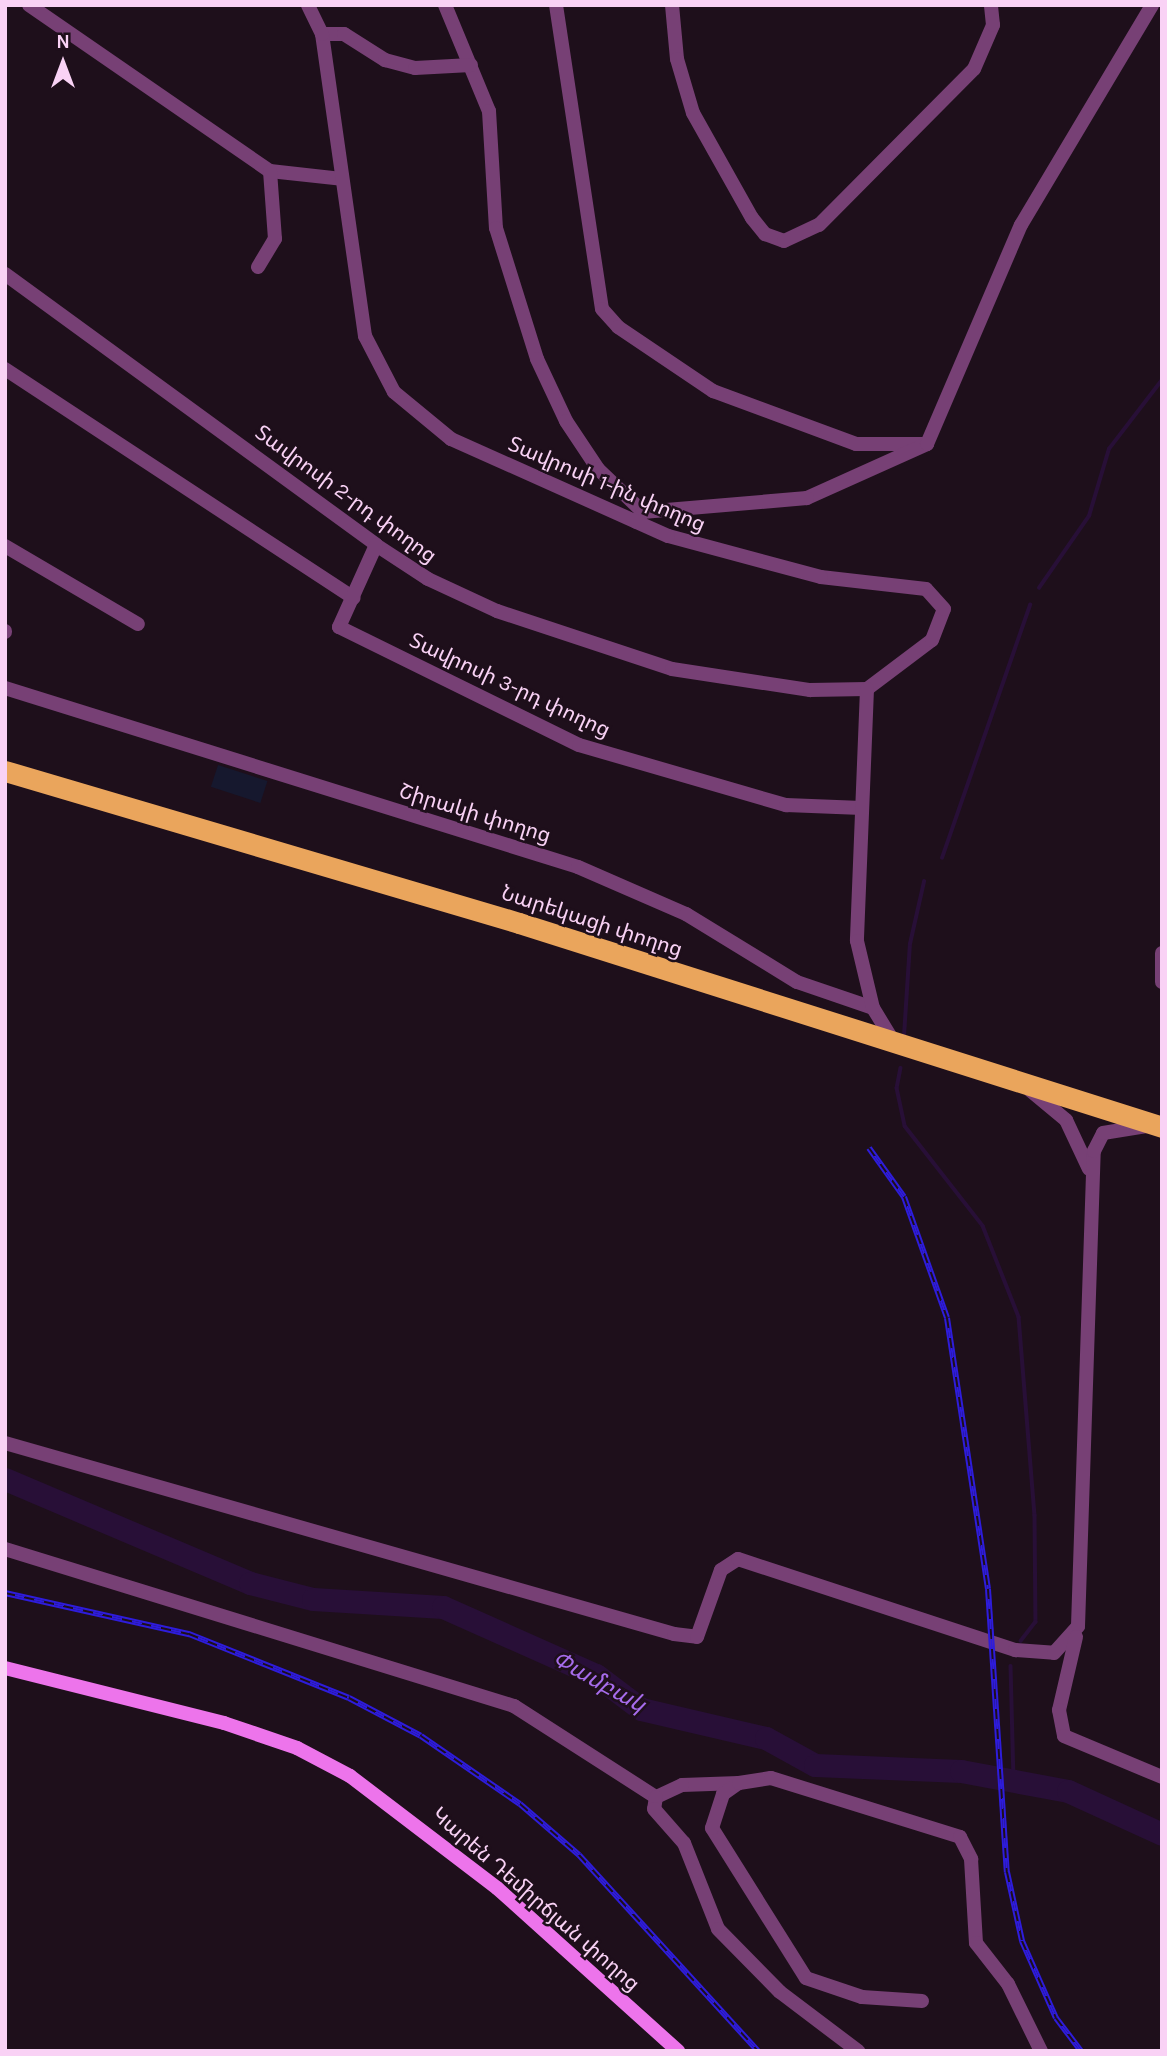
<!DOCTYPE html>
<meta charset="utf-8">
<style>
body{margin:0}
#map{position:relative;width:1167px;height:2056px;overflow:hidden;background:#1e0f1b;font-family:Karla,"Noto Sans Armenian",sans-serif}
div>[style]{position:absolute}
.green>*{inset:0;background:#16182e;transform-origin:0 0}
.stream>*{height:3.5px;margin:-1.75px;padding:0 1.75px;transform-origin:1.75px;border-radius:1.75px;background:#280f37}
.river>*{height:23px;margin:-11.5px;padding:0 11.5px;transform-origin:11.5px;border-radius:11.5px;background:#280f37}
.street>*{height:14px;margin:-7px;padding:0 7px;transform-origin:7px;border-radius:7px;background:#774075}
.secondary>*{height:14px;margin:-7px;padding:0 7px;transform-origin:7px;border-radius:7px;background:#ed74eb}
.highway>*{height:21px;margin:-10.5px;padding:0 10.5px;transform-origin:10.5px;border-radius:10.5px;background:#eaa55c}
.rail>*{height:6px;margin-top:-3px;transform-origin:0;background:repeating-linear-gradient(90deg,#1e0f1b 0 10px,#2e1cdb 0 20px);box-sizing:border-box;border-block:2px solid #2e1cdb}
span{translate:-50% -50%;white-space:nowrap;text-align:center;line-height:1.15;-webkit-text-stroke:5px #1e0f1b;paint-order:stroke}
.street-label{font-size:21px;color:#f9d2f5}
.water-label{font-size:23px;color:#a76cec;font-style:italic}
.frame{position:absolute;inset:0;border:7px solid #f9d2f5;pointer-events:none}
.north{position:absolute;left:28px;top:28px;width:70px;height:70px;-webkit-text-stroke:5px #1e0f1b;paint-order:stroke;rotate:0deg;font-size:19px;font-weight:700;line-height:28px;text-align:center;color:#f9d2f5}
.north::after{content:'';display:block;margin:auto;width:24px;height:32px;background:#f9d2f5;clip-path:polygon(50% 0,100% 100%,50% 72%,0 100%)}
</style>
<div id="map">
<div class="green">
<div style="left:218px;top:765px;width:52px;height:23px;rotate:18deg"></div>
</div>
<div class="stream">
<div style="left:1039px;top:588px;width:88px;rotate:-55.2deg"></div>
<div style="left:1089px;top:516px;width:70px;rotate:-73.4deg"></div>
<div style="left:1109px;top:449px;width:87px;rotate:-52.5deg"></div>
<div style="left:942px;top:858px;width:268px;rotate:-70.8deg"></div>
<div style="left:904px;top:1036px;width:92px;rotate:-86.3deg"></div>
<div style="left:910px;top:944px;width:64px;rotate:-77.3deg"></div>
<div style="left:901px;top:1068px;width:20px;rotate:101deg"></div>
<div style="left:897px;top:1088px;width:39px;rotate:78deg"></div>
<div style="left:905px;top:1126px;width:127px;rotate:52deg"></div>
<div style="left:983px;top:1226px;width:98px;rotate:68.4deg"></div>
<div style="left:1019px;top:1317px;width:199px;rotate:85.4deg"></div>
<div style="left:1035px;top:1515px;width:107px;rotate:89.5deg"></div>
<div style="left:1036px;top:1622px;width:24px;rotate:128deg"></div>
<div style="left:1011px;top:1666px;width:115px;rotate:88.5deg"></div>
</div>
<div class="river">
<div style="left:5px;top:1479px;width:266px;rotate:23deg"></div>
<div style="left:250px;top:1583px;width:65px;rotate:14.3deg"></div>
<div style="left:313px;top:1599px;width:130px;rotate:3.5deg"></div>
<div style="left:443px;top:1607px;width:167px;rotate:24deg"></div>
<div style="left:596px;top:1675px;width:56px;rotate:37.1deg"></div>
<div style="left:641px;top:1709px;width:128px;rotate:13.1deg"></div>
<div style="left:766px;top:1738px;width:56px;rotate:28.9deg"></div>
<div style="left:815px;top:1765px;width:146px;rotate:2.4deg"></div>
<div style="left:961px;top:1771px;width:109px;rotate:10.6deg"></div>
<div style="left:1068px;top:1791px;width:103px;rotate:24.6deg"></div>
</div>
<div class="street">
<div style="left:29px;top:5px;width:293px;rotate:34.6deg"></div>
<div style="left:270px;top:171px;width:72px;rotate:6.3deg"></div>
<div style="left:445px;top:5px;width:115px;rotate:67.5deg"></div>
<div style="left:489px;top:111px;width:117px;rotate:86.6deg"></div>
<div style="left:496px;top:228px;width:137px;rotate:72.6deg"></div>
<div style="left:537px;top:359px;width:68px;rotate:64.9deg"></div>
<div style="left:566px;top:421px;width:58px;rotate:56.3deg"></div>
<div style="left:598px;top:469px;width:62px;rotate:43.7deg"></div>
<div style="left:556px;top:5px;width:307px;rotate:81.4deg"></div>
<div style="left:602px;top:309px;width:24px;rotate:48deg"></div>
<div style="left:618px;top:327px;width:115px;rotate:34deg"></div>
<div style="left:713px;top:391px;width:153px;rotate:20.3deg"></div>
<div style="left:856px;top:444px;width:71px"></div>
<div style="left:927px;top:444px;width:132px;rotate:155.8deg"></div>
<div style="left:807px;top:498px;width:165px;rotate:175.1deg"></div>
<div style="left:643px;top:512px;width:12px;rotate:125deg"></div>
<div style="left:672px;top:5px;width:54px;rotate:84.7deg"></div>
<div style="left:677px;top:59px;width:56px;rotate:73.5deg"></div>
<div style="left:693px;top:113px;width:120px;rotate:60.7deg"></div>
<div style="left:752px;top:218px;width:21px;rotate:51deg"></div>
<div style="left:765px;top:234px;width:20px;rotate:20deg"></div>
<div style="left:784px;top:241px;width:38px;rotate:-25deg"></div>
<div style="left:819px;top:225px;width:220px;rotate:-45.2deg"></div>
<div style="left:974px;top:69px;width:48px;rotate:-66.6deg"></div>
<div style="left:993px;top:25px;width:20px;rotate:-96deg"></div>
<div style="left:322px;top:34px;width:22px"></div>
<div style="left:344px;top:34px;width:49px;rotate:32.4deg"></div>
<div style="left:385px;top:60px;width:31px;rotate:15deg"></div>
<div style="left:415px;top:68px;width:56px;rotate:-3.1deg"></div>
<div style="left:258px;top:267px;width:33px;rotate:-59deg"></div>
<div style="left:275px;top:239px;width:68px;rotate:-94.2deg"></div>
<div style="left:5px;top:274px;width:459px;rotate:36.1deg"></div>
<div style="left:376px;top:545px;width:62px;rotate:33.2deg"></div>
<div style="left:428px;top:579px;width:76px;rotate:24.9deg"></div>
<div style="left:497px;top:611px;width:184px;rotate:18.3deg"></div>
<div style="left:672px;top:669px;width:140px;rotate:8.7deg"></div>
<div style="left:810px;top:690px;width:57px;rotate:-1deg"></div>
<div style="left:867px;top:689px;width:81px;rotate:-37deg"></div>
<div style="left:932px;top:640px;width:33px;rotate:-69deg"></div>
<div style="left:944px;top:609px;width:27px;rotate:-132deg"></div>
<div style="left:926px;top:589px;width:106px;rotate:-173.5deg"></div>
<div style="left:821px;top:577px;width:158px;rotate:-165deg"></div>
<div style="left:668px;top:536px;width:238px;rotate:-155.9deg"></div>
<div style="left:451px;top:439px;width:74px;rotate:-140.5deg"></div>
<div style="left:394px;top:392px;width:63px;rotate:-117.4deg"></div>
<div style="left:365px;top:336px;width:305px;rotate:-98.1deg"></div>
<div style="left:322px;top:34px;width:32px;rotate:-116deg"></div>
<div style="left:5px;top:369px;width:417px;rotate:33.3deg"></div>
<div style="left:927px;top:444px;width:238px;rotate:-66.8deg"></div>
<div style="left:1021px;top:225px;width:256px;rotate:-59.2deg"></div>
<div style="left:376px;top:545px;width:90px;rotate:114.3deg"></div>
<div style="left:339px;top:627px;width:267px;rotate:26.2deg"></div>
<div style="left:579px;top:745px;width:216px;rotate:16.2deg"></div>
<div style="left:786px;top:805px;width:76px;rotate:2.3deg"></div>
<div style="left:5px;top:546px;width:154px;rotate:30.4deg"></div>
<div style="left:5px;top:631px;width:1px;rotate:90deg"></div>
<div style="left:5px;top:688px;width:600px;rotate:17.35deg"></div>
<div style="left:578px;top:867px;width:118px;rotate:23.5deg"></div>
<div style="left:686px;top:914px;width:130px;rotate:31.5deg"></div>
<div style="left:797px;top:982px;width:80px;rotate:18.9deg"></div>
<div style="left:873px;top:1008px;width:42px;rotate:58.6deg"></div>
<div style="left:867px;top:689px;width:252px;rotate:92.3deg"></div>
<div style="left:857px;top:941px;width:69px;rotate:76.6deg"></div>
<div style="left:1162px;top:953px;width:29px;rotate:90deg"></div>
<div style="left:1030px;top:1090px;width:47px;rotate:39.8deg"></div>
<div style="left:1066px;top:1120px;width:54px;rotate:64.9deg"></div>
<div style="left:5px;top:1443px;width:696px;rotate:15.93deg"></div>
<div style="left:674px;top:1634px;width:23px;rotate:7deg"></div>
<div style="left:697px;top:1637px;width:71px;rotate:-70.3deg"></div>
<div style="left:721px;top:1570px;width:20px;rotate:-33deg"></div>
<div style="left:738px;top:1559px;width:292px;rotate:18.2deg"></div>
<div style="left:1015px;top:1650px;width:39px;rotate:4deg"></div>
<div style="left:1054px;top:1653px;width:36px;rotate:-48deg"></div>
<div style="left:1078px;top:1626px;width:475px;rotate:-88.1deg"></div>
<div style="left:1094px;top:1151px;width:20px;rotate:-63deg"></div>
<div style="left:1103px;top:1133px;width:44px;rotate:-9.2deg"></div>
<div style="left:5px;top:1549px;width:533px;rotate:17.14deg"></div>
<div style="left:514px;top:1706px;width:169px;rotate:32.7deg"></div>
<div style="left:1076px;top:1637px;width:75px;rotate:103.1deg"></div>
<div style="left:1059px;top:1710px;width:26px;rotate:79deg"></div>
<div style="left:1064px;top:1736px;width:106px;rotate:22.7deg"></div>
<div style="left:739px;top:1783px;width:57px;rotate:178deg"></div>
<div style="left:682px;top:1785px;width:29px;rotate:155deg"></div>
<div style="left:656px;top:1797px;width:12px;rotate:99deg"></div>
<div style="left:654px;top:1809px;width:45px;rotate:48.6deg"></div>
<div style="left:684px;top:1843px;width:92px;rotate:68.4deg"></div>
<div style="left:718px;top:1929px;width:88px;rotate:45.5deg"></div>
<div style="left:780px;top:1992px;width:98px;rotate:37.1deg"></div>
<div style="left:922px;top:2001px;width:60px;rotate:-176.2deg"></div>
<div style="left:862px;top:1997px;width:59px;rotate:-161.3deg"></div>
<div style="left:806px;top:1978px;width:177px;rotate:-122.1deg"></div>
<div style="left:712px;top:1828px;width:36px;rotate:-72deg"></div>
<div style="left:723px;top:1794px;width:19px;rotate:-35deg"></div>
<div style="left:739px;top:1783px;width:32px;rotate:-9deg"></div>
<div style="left:771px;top:1778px;width:198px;rotate:17.3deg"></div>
<div style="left:960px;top:1837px;width:25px;rotate:63deg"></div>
<div style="left:971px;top:1859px;width:84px;rotate:86.6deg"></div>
<div style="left:976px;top:1943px;width:52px;rotate:52deg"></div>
<div style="left:1008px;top:1984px;width:75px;rotate:63.8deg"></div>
</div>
<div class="secondary">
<div style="left:5px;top:1668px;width:226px;rotate:14.1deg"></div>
<div style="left:224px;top:1723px;width:77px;rotate:18.9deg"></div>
<div style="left:297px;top:1748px;width:60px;rotate:27.8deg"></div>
<div style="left:350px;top:1776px;width:185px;rotate:37.3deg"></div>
<div style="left:497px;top:1888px;width:244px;rotate:42deg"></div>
</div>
<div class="highway">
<div style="left:5px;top:771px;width:536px;rotate:16.47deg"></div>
<div style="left:519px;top:923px;width:675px;rotate:17.6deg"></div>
</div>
<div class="rail">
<div style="left:869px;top:1148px;width:60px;rotate:54.5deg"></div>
<div style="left:904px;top:1197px;width:128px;rotate:70.4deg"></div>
<div style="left:947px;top:1318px;width:274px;rotate:81.4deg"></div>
<div style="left:988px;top:1589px;width:284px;rotate:86.2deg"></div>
<div style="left:1007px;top:1872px;width:71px;rotate:77.7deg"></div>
<div style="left:1022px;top:1941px;width:84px;rotate:66.2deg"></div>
<div style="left:1056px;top:2018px;width:41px;rotate:52.9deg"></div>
<div style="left:5px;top:1593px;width:189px;rotate:12.6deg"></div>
<div style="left:189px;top:1634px;width:172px;rotate:21.8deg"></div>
<div style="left:349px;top:1698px;width:81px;rotate:27.8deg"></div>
<div style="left:421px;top:1736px;width:120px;rotate:34.5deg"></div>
<div style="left:520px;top:1804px;width:78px;rotate:40.8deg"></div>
<div style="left:579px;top:1855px;width:265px;rotate:47.6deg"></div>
</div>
<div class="street-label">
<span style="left:607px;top:484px;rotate:23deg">Տավրոսի 1-ին փողոց</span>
<span style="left:346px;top:494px;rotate:36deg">Տավրոսի 2-րդ փողոց</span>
<span style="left:510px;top:685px;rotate:25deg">Տավրոսի 3-րդ փողոց</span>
<span style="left:475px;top:813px;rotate:17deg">Շիրակի փողոց</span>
<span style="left:592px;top:921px;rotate:18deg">Նարեկացի փողոց</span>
<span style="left:536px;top:1899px;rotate:41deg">Կարեն Դեմիրճյան փողոց</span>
</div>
<div class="water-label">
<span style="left:599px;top:1682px;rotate:29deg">Փամբակ</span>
</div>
<div class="frame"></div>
<div class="north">N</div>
</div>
